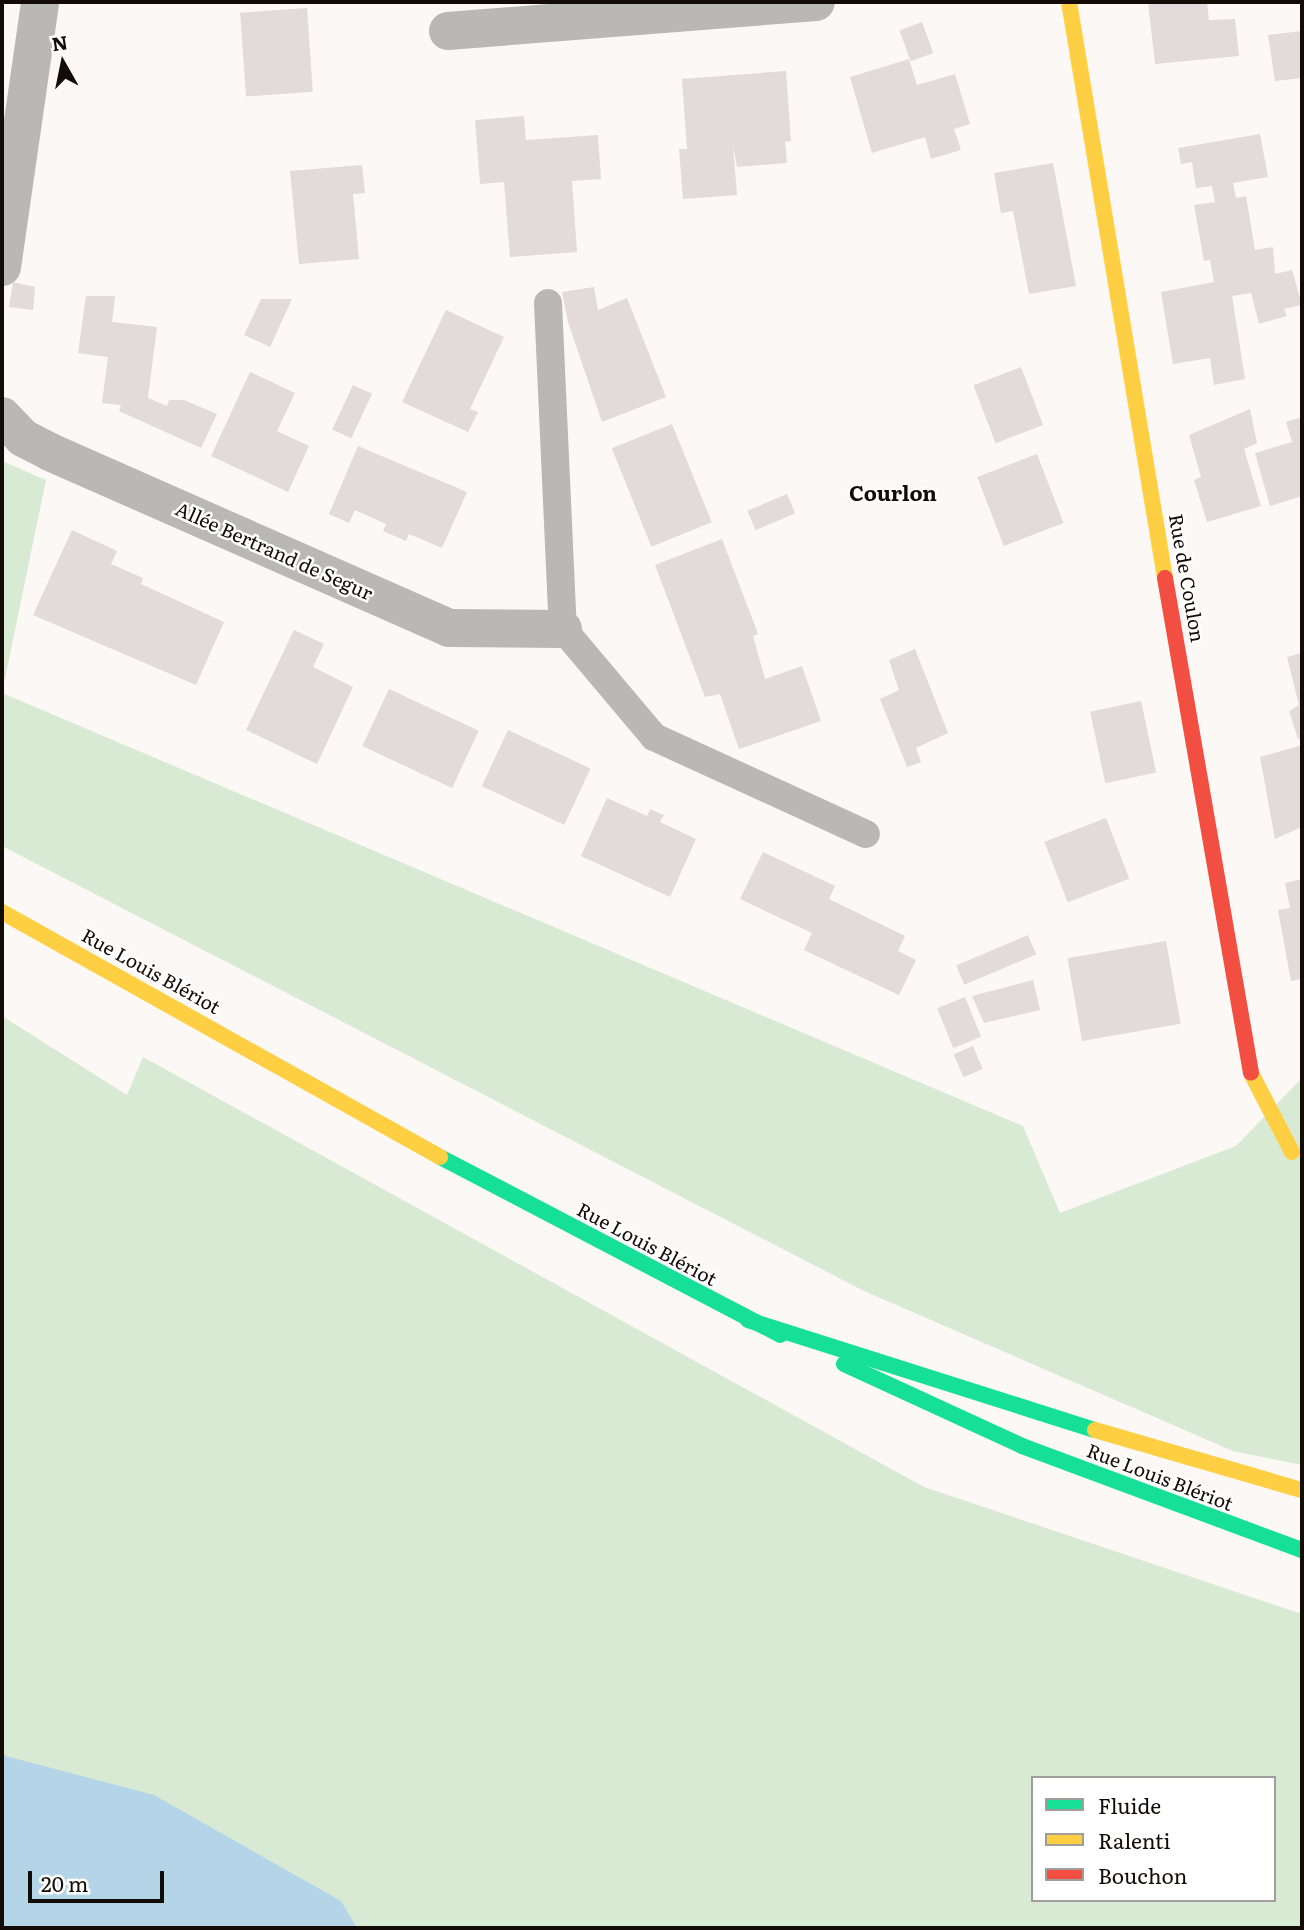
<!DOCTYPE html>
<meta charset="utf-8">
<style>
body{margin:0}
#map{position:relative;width:1304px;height:1930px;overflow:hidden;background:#fbf8f5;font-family:Literata,serif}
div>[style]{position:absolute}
.green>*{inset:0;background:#d9ead4}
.water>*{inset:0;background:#b4d5e8}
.building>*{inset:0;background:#e2dadb;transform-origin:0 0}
.lane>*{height:28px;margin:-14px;padding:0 14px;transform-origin:14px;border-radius:14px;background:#bab8b4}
.street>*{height:38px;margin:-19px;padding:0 19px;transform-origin:19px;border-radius:19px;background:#bab8b4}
.fast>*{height:16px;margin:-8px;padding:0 8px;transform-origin:8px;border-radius:8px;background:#16e098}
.slow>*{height:16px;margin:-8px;padding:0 8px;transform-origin:8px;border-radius:8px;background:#ffcf43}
.jam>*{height:16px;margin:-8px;padding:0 8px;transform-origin:8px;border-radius:8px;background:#f24e42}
span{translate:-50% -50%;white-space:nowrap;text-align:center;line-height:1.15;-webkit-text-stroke:5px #fff;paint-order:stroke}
.street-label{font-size:19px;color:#130b05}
.neighbourhood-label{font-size:21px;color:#130b05;font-weight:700}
.frame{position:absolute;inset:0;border:4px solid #130b05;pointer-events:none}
.legend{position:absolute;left:1031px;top:1776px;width:245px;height:126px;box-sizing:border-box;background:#fff;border:2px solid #a19d9b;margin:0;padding:9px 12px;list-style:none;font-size:21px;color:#130b05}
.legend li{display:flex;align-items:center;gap:14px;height:35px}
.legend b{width:35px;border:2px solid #a19d9b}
.north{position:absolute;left:28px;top:28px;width:70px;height:70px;-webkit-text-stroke:5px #fff;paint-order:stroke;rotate:351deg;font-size:19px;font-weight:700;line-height:28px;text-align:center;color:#130b05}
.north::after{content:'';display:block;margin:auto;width:24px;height:32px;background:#130b05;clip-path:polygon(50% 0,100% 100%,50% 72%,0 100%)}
.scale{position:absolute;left:28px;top:1871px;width:136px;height:32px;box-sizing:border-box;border:4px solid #130b05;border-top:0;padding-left:9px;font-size:21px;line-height:24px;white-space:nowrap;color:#130b05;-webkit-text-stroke:5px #fff;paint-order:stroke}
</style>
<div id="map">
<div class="green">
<div style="clip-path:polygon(2px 461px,46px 480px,2px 693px,1023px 1126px,1060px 1213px,1236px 1146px,1302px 1078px,1302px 1465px,1233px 1451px,864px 1291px,2px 846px)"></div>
<div style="clip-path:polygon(evenodd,2px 1016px,127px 1095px,143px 1057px,924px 1487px,1302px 1614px,1302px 1928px,2px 1928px,2px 1016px,1033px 1778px,1274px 1778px,1274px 1900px,1033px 1900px,1033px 1778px)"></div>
</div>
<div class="water">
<div style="clip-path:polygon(2px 1751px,6px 1756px,154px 1795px,341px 1901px,357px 1928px,2px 1928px)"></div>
</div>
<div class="building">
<div style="clip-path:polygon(1148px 2px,1207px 2px,1209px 20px,1235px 19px,1239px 56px,1155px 64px)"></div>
<div style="left:307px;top:8px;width:84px;height:67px;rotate:86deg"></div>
<div style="left:922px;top:22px;width:33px;height:24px;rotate:70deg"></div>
<div style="clip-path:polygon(1302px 31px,1302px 78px,1275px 81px,1268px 35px)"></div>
<div style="clip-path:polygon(909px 59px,917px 85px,955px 74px,970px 124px,954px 129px,961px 150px,931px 159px,925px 137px,872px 153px,850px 77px)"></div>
<div style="clip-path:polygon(786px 71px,791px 141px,785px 142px,787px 163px,737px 167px,733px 146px,737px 195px,683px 199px,679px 149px,687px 149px,682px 79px)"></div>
<div style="clip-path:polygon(524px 116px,526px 140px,598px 135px,601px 179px,572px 181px,577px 252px,510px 257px,504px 182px,480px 184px,475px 120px)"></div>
<div style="clip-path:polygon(1260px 134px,1268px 177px,1233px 183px,1236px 198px,1246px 196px,1255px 250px,1273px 247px,1275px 274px,1292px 270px,1302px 305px,1284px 309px,1287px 316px,1259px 324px,1251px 293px,1232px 296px,1245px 379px,1214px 385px,1210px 358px,1173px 364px,1161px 292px,1214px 282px,1210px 260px,1204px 261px,1194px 205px,1215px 202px,1212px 186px,1196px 188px,1192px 162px,1181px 164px,1178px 148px)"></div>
<div style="clip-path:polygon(1053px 163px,1076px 286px,1029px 294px,1013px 211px,1001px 213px,994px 173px)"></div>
<div style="clip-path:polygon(362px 165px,365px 193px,353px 194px,359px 259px,299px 264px,290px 171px)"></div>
<div style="clip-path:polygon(13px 282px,35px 287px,33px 310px,9px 307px)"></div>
<div style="clip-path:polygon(594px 287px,598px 310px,627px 298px,666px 397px,602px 422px,568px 322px,562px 292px)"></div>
<div style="clip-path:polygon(86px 296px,115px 296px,112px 322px,157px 327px,148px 398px,167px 406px,169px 400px,184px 400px,217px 414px,201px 448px,119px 411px,121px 405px,102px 403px,108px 357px,78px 353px)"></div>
<div style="clip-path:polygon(261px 299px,292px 299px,270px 347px,244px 335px)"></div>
<div style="clip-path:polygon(446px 310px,504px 337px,470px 409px,478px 412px,468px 432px,402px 402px)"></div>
<div style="left:1021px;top:367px;width:62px;height:51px;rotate:69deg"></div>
<div style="clip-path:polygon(250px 372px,295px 393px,277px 431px,309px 446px,288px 492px,211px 456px)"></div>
<div style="left:353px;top:385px;width:21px;height:49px;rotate:25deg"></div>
<div style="clip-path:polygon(1250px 409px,1257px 443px,1244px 449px,1261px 506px,1207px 522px,1194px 480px,1201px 477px,1189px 435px)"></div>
<div style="clip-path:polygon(1302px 417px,1302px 496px,1270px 506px,1255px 453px,1292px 442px,1286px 422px)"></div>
<div style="left:672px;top:424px;width:106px;height:65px;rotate:68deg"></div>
<div style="clip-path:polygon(358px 446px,467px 492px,442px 548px,409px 534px,406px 541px,383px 531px,386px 524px,355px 510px,349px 523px,329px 514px)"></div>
<div style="left:1037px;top:454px;width:74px;height:64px;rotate:69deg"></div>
<div style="left:787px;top:494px;width:21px;height:43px;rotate:67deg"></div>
<div style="clip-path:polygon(72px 530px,117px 551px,111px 564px,143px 578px,141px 584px,224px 622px,196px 685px,33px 615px)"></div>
<div style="clip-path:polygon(722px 539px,758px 634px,753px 636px,765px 679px,802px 666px,821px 721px,739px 749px,720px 694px,705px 697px,655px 565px)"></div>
<div style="clip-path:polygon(294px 630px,324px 644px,313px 667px,353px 687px,317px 764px,246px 730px)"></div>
<div style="clip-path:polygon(915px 649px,948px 733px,916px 748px,921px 762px,907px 767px,880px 699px,899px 690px,889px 660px)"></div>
<div style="clip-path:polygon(1302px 653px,1302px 738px,1298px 739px,1289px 711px,1299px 705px,1287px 657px)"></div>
<div style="left:389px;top:689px;width:99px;height:63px;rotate:25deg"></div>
<div style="left:1141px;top:701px;width:73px;height:52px;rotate:78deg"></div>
<div style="left:508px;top:730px;width:91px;height:62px;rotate:25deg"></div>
<div style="clip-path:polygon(1302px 745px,1302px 827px,1275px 839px,1260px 757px)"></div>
<div style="clip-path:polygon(607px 798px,647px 816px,650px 809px,664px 815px,660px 822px,696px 839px,670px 897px,581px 856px)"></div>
<div style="left:1106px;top:818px;width:65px;height:66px;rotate:69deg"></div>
<div style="clip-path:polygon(763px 852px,835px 886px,829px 899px,905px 936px,898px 951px,916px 960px,899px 995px,804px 950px,812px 933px,740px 899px)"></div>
<div style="clip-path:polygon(1302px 879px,1302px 979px,1291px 981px,1278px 910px,1290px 908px,1285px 883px)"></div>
<div style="left:1028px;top:935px;width:21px;height:78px;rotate:67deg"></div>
<div style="left:1166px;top:941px;width:84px;height:100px;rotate:80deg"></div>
<div style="clip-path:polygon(1033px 980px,1040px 1010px,984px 1023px,972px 996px)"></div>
<div style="left:965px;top:997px;width:43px;height:30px;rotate:68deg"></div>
<div style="left:973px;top:1046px;width:25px;height:21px;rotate:67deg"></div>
</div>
<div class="lane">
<div style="left:548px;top:303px;width:326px;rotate:87.4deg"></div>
<div style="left:563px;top:629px;width:141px;rotate:49.9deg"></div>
<div style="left:654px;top:737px;width:233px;rotate:24.6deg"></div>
</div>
<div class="street">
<div style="left:448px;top:31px;width:369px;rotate:-4.5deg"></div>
<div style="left:2px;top:267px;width:268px;rotate:-81.8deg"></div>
<div style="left:2px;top:416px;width:30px;rotate:46deg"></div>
<div style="left:23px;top:438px;width:30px;rotate:27deg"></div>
<div style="left:50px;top:452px;width:436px;rotate:23.8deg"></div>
<div style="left:449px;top:628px;width:114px;rotate:0.5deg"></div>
</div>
<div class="fast">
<div style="left:440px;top:1157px;width:384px;rotate:27.6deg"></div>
<div style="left:748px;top:1320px;width:364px;rotate:17.6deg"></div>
<div style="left:844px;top:1364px;width:196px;rotate:24.7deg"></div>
<div style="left:1022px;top:1446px;width:299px;rotate:20.4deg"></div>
</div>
<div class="slow">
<div style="left:1069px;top:2px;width:584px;rotate:80.54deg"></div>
<div style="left:2px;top:912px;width:502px;rotate:29.22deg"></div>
<div style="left:1251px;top:1073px;width:89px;rotate:62.6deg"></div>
<div style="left:1095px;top:1430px;width:216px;rotate:16.2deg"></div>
</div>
<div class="jam">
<div style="left:1165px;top:578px;width:502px;rotate:80.14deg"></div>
</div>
<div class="street-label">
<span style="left:274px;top:551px;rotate:24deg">Allée Bertrand de Segur</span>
<span style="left:1187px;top:578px;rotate:80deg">Rue de Coulon</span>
<span style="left:151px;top:971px;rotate:29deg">Rue Louis Blériot</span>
<span style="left:647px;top:1244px;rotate:28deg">Rue Louis Blériot</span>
<span style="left:1160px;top:1477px;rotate:21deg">Rue Louis Blériot</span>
</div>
<div class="neighbourhood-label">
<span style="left:893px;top:492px">Courlon</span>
</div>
<div class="frame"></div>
<ul class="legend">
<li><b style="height:9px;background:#16e098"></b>Fluide</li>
<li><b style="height:9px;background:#ffcf43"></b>Ralenti</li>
<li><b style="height:9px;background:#f24e42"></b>Bouchon</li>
</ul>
<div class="north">N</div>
<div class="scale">20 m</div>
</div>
